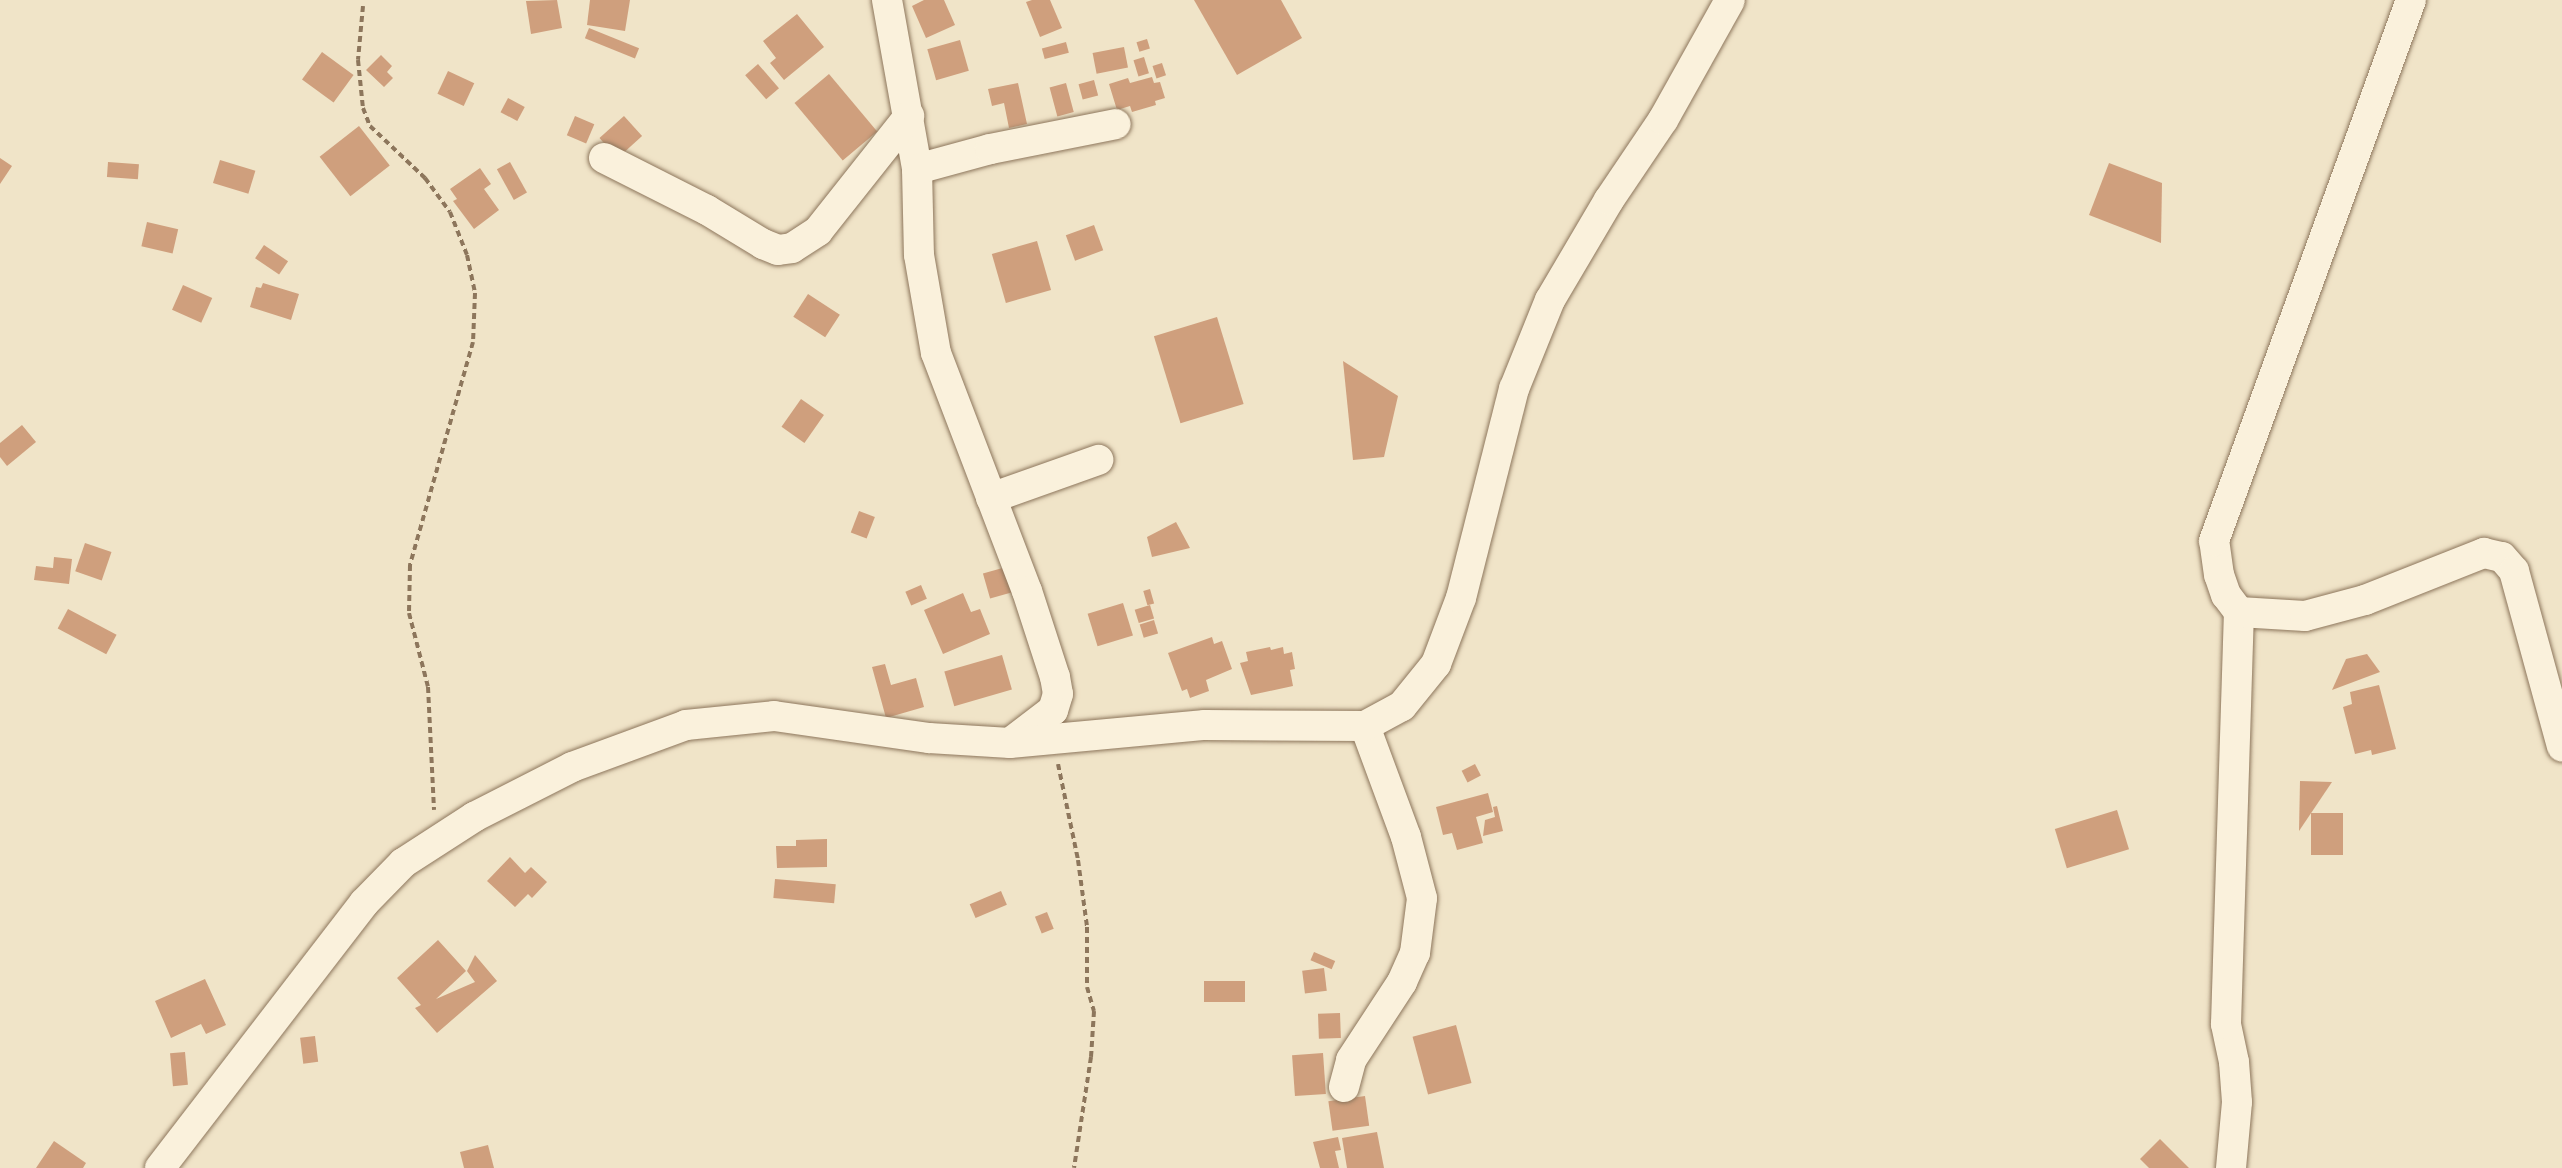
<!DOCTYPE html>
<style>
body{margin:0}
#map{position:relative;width:2562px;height:1168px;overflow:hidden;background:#f0e4c8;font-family:"Times New Roman",serif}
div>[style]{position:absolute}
.building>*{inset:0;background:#cf9f7d;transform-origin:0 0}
.path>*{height:4px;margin-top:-2px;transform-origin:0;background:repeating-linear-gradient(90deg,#8d765c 0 6px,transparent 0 10px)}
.roads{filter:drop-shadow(0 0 2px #8d765c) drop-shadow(0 0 2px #8d765c)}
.minor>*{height:30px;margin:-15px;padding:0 15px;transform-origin:15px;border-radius:15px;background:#faf1dc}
span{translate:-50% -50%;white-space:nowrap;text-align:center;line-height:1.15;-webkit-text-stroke:8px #f7eed8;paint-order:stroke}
</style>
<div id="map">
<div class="building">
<div style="clip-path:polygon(557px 0,562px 28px,531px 34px,526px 1px)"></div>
<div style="clip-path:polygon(590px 0,630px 0,625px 31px,587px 25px)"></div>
<div style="clip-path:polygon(924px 0,944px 0,955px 25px,926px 38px,912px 6px)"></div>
<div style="clip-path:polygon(1032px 0,1050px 0,1062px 28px,1040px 37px,1026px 2px)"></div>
<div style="clip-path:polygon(1194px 0,1281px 0,1302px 38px,1237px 75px)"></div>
<div style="clip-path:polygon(797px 14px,824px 47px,784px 80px,770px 63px,776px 58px,763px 41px)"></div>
<div style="left:589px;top:28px;width:54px;height:11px;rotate:22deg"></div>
<div style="left:1147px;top:39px;width:10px;height:11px;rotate:73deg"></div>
<div style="left:960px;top:40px;width:32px;height:34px;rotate:74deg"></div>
<div style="left:1066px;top:42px;width:11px;height:25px;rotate:75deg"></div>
<div style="left:1124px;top:47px;width:21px;height:32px;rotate:79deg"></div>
<div style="left:322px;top:52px;width:39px;height:34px;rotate:36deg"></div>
<div style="clip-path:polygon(381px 55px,392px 66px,387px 72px,393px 78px,384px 87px,366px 70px)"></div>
<div style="left:1144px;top:57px;width:17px;height:11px;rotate:73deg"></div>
<div style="left:1162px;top:63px;width:13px;height:10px;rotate:72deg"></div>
<div style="left:758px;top:64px;width:32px;height:17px;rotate:49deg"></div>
<div style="left:448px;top:71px;width:29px;height:25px;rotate:25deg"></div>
<div style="left:829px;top:74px;width:75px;height:45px;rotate:50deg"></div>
<div style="clip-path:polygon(1152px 77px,1154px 83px,1160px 82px,1165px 98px,1155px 101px,1156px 105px,1132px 112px,1130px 106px,1117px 110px,1109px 84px,1128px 78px,1130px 83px)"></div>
<div style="left:1094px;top:80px;width:16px;height:16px;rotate:75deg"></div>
<div style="clip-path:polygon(1018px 83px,1027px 124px,1009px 128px,1004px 103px,992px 106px,988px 89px)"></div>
<div style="left:1066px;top:83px;width:30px;height:17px;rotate:75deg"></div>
<div style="left:508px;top:98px;width:19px;height:16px;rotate:28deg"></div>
<div style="left:575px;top:116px;width:21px;height:21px;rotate:23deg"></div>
<div style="left:624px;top:116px;width:27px;height:33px;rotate:48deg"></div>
<div style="left:359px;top:126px;width:50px;height:50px;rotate:52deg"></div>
<div style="clip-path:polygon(0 158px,12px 166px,0 184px)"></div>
<div style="left:220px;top:160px;width:37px;height:24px;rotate:17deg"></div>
<div style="left:108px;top:162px;width:31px;height:15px;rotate:4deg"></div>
<div style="left:510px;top:162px;width:35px;height:15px;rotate:61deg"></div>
<div style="clip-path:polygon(2109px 163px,2162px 183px,2161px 243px,2089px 215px)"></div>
<div style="clip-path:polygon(480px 168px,491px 184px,484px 189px,499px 210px,474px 229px,453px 201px,457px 199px,450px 189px)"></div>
<div style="left:147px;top:222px;width:32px;height:25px;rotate:13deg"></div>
<div style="left:1094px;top:225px;width:27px;height:30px;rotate:70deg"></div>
<div style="left:1037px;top:241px;width:51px;height:47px;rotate:74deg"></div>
<div style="left:264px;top:245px;width:29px;height:16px;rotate:34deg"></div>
<div style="clip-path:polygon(263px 283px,299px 294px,291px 320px,250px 307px,256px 287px,261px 288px)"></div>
<div style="left:183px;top:285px;width:32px;height:27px;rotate:24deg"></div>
<div style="left:808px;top:294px;width:38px;height:27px;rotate:33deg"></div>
<div style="left:1217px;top:317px;width:91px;height:66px;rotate:73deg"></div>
<div style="clip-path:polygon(1343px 361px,1398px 396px,1384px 457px,1353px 460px)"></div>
<div style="left:801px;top:399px;width:28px;height:34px;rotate:35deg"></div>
<div style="clip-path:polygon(22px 425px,36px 442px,7px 466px,0 457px,0 443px)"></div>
<div style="left:859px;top:511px;width:17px;height:23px;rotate:21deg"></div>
<div style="clip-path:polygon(1176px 522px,1190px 548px,1152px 557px,1147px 537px)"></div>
<div style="left:85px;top:543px;width:28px;height:30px;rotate:19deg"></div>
<div style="clip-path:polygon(54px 557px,72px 559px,69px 584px,34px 580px,36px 566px,53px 568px)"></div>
<div style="left:1006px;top:567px;width:26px;height:24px;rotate:74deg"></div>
<div style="left:921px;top:585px;width:15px;height:17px;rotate:67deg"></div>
<div style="left:1150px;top:589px;width:15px;height:7px;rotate:74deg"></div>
<div style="clip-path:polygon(963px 593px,971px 612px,980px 609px,990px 634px,943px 654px,924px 610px)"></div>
<div style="left:1123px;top:603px;width:34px;height:37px;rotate:73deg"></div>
<div style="left:1150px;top:605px;width:14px;height:16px;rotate:73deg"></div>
<div style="left:68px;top:609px;width:55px;height:22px;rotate:28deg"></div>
<div style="left:1154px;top:620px;width:14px;height:15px;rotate:73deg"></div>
<div style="clip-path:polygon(1212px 637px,1214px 644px,1222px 641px,1232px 669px,1206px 680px,1209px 691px,1190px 698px,1187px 689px,1182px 691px,1168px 653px)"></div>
<div style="clip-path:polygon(1270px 647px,1271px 650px,1283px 647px,1284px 654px,1292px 652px,1295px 669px,1290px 670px,1293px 686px,1251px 695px,1240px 663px,1248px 661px,1246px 652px)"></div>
<div style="clip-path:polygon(2367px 654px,2380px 672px,2332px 690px,2346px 659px)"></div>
<div style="left:1002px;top:655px;width:36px;height:60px;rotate:74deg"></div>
<div style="clip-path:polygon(885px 664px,891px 685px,916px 678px,924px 707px,886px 718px,872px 667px)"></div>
<div style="clip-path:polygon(2379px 685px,2396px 749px,2372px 755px,2371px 750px,2355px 754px,2343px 707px,2352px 704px,2350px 692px)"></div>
<div style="left:1475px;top:764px;width:13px;height:15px;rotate:63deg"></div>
<div style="clip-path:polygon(2300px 781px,2332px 782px,2299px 831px)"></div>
<div style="clip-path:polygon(1488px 793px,1493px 812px,1476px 817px,1483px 843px,1457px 850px,1452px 833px,1443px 835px,1436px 807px)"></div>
<div style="clip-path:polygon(1497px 806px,1503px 831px,1483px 836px,1485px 820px,1495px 817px,1493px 807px)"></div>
<div style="left:2117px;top:810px;width:41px;height:65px;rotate:73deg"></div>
<div style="left:2311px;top:813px;width:32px;height:42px"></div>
<div style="clip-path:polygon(827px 839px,827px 867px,777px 868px,776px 846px,796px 846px,796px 840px)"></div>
<div style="clip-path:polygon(510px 857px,525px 873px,531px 867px,547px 882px,532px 898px,528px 894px,515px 907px,487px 881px)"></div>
<div style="left:775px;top:879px;width:61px;height:19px;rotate:5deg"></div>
<div style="left:1001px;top:891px;width:15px;height:34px;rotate:67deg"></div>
<div style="left:1047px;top:912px;width:18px;height:13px;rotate:68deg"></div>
<div style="clip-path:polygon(438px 940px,466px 971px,436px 999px,475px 982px,467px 971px,475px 955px,497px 981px,437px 1033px,415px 1008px,421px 1005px,397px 978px)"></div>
<div style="left:1314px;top:952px;width:23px;height:9px;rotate:23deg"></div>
<div style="left:1324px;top:968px;width:23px;height:22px;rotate:83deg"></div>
<div style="clip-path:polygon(205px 979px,226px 1025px,206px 1034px,201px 1024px,171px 1038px,155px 1001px)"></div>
<div style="left:1204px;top:981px;width:41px;height:21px"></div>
<div style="left:1340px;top:1013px;width:25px;height:22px;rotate:88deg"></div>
<div style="left:1456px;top:1025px;width:60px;height:45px;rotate:75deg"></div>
<div style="left:315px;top:1036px;width:26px;height:15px;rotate:83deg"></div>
<div style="left:185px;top:1052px;width:33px;height:15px;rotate:85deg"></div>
<div style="left:1323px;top:1053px;width:41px;height:31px;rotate:86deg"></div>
<div style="left:1365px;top:1096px;width:30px;height:37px;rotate:82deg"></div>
<div style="clip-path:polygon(1377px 1132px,1384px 1168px,1347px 1168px,1342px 1138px)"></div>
<div style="clip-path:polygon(1338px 1137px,1341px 1150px,1335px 1151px,1339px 1168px,1320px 1168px,1313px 1142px)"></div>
<div style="clip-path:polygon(2160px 1139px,2189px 1168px,2149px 1168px,2140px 1159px)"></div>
<div style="clip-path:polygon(54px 1141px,86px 1163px,83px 1168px,36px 1168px)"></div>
<div style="clip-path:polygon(488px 1145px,494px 1168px,464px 1168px,460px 1152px)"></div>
</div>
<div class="path">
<div style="left:363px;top:6px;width:54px;rotate:95.3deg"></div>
<div style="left:358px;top:60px;width:48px;rotate:84.1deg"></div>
<div style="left:363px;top:108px;width:19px;rotate:69deg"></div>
<div style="left:370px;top:126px;width:76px;rotate:43.4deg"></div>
<div style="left:425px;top:178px;width:42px;rotate:53.7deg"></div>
<div style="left:450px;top:212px;width:46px;rotate:68.4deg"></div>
<div style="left:467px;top:255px;width:39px;rotate:78deg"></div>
<div style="left:475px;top:293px;width:49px;rotate:92.3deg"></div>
<div style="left:473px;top:342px;width:232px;rotate:105.8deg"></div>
<div style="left:410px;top:565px;width:48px;rotate:91.2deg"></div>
<div style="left:409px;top:613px;width:76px;rotate:75.6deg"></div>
<div style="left:428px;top:687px;width:123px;rotate:87.2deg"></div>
<div style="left:1058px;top:764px;width:98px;rotate:78.2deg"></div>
<div style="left:1078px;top:860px;width:68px;rotate:82.3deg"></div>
<div style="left:1087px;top:927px;width:60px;rotate:90deg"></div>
<div style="left:1087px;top:987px;width:25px;rotate:74deg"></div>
<div style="left:1094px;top:1011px;width:46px;rotate:93.7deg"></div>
<div style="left:1091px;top:1057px;width:112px;rotate:98.7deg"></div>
</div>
<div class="roads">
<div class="minor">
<div style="left:887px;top:0;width:172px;rotate:79.9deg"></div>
<div style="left:917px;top:169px;width:86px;rotate:88.7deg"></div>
<div style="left:919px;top:255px;width:99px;rotate:80.2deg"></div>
<div style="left:936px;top:353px;width:255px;rotate:69.1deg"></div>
<div style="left:1027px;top:591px;width:90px;rotate:72deg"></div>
<div style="left:1055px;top:677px;width:17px;rotate:80deg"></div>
<div style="left:1058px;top:694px;width:17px;rotate:107deg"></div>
<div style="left:1053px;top:710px;width:53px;rotate:142.7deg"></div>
<div style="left:604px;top:158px;width:115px;rotate:26.8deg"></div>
<div style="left:707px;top:210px;width:66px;rotate:31.3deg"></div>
<div style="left:763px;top:244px;width:16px;rotate:22deg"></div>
<div style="left:778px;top:250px;width:14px;rotate:-8deg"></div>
<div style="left:792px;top:248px;width:31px;rotate:-33deg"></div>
<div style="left:818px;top:231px;width:147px;rotate:-51.6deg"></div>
<div style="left:917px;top:169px;width:76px;rotate:-15.3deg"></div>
<div style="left:990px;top:149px;width:128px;rotate:-11.2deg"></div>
<div style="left:991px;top:498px;width:114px;rotate:-19.6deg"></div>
<div style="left:2239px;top:612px;width:21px;rotate:-127deg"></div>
<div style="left:2226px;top:595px;width:21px;rotate:-109deg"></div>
<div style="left:2219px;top:575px;width:34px;rotate:-98deg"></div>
<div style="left:2214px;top:541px;width:576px;rotate:-69.99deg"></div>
<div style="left:1344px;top:1087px;width:28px;rotate:-75deg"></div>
<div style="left:1351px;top:1060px;width:93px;rotate:-56.8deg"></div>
<div style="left:1402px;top:982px;width:32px;rotate:-66deg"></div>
<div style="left:1415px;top:953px;width:55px;rotate:-82.7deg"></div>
<div style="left:1422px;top:898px;width:63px;rotate:-104.7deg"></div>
<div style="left:1406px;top:837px;width:118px;rotate:-110.3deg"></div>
<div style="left:160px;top:1168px;width:334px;rotate:-52.4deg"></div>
<div style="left:364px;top:903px;width:56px;rotate:-45.7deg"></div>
<div style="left:403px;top:863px;width:85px;rotate:-32.9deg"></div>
<div style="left:474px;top:817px;width:110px;rotate:-27deg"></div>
<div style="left:572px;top:767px;width:121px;rotate:-20.2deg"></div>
<div style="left:686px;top:725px;width:88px;rotate:-5.8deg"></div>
<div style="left:774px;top:716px;width:157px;rotate:8.1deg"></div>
<div style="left:929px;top:738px;width:81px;rotate:3.5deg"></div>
<div style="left:1010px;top:743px;width:196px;rotate:-5.3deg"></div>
<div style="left:1205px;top:725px;width:160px;rotate:0.4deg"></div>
<div style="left:1365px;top:726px;width:42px;rotate:-28.4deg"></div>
<div style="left:1402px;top:706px;width:54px;rotate:-51deg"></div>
<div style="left:1436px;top:664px;width:71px;rotate:-69.3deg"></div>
<div style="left:1461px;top:598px;width:216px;rotate:-75.8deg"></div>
<div style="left:1514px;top:389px;width:96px;rotate:-68deg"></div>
<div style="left:1550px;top:300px;width:116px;rotate:-59.5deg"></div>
<div style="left:1609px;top:200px;width:97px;rotate:-56deg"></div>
<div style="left:1663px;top:120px;width:137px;rotate:-60.8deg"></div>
<div style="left:2231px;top:1168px;width:66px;rotate:-84.8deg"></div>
<div style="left:2237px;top:1102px;width:40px;rotate:-94.3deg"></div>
<div style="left:2234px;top:1062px;width:39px;rotate:-102deg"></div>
<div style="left:2226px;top:1024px;width:412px;rotate:-88.2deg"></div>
<div style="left:2239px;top:612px;width:66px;rotate:3.5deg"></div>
<div style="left:2305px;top:616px;width:62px;rotate:-14.9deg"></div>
<div style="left:2365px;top:600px;width:128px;rotate:-21.6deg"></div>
<div style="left:2484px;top:553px;width:18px;rotate:13deg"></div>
<div style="left:2502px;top:557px;width:18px;rotate:49deg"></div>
<div style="left:2514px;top:571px;width:182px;rotate:74.7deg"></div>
</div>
</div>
</div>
